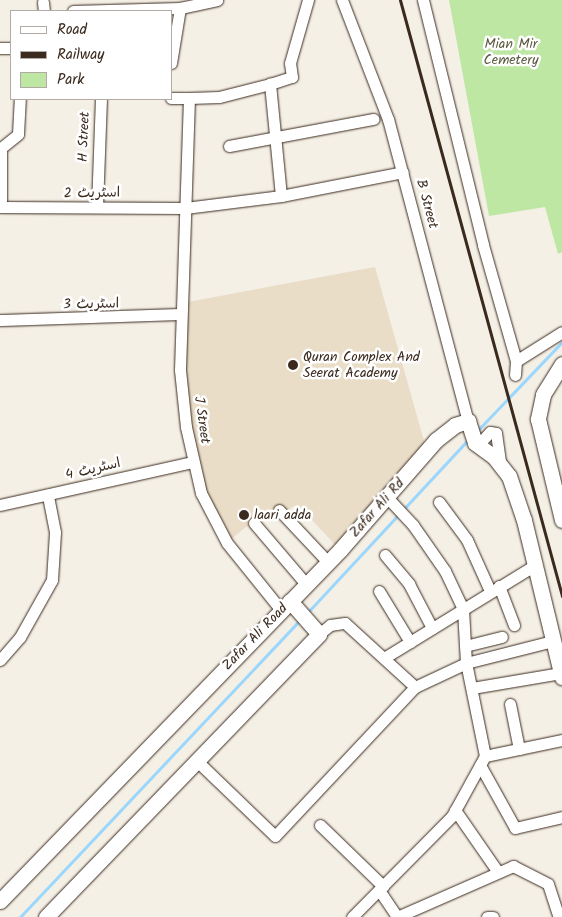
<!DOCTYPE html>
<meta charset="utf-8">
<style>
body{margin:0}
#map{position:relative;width:562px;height:917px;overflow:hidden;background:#f5f0e6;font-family:Kalam,"Playpen Sans Arabic",sans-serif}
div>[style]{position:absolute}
.built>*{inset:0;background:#e9ddc8}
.green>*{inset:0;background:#bee7a4}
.stream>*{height:3px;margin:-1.5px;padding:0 1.5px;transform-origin:1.5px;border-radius:1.5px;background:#9bd7fc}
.roads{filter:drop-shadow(0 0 1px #3b2a1e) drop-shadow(0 0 1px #3b2a1e)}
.street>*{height:11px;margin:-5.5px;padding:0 5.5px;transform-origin:5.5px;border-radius:5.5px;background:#fff}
.secondary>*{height:15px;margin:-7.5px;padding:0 7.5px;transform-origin:7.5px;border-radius:7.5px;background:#fff}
.rail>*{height:3px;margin:-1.5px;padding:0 1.5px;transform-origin:1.5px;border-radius:1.5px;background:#3b2a1e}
.dots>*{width:14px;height:14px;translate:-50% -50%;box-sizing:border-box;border:2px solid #fff;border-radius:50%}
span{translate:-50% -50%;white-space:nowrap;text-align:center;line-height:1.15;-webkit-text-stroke:5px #fff;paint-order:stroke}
.park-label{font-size:14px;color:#5c5940}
.street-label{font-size:14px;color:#3b2a1e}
.poi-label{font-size:14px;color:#3b2a1e}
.left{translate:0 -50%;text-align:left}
.legend{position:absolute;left:10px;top:10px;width:162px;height:90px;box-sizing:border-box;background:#fff;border:1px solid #b1aaa5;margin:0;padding:6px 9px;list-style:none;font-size:15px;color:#3b2a1e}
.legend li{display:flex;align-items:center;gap:10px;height:25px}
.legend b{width:25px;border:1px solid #b1aaa5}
</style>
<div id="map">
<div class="built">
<div style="clip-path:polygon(375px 267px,428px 455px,340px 550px,298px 505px,246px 527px,227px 543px,201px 493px,186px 427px,182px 303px)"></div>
</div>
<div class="green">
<div style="clip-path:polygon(449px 0,562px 0,562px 252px,558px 254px,545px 207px,489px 216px)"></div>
</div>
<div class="stream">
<div style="left:476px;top:432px;width:124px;rotate:-46.3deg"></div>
<div style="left:307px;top:613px;width:236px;rotate:-47.1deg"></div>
<div style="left:20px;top:917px;width:410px;rotate:-46.7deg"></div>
</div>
<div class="roads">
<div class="street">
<div style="left:342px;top:0;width:128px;rotate:68.9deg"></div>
<div style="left:388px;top:119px;width:312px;rotate:75.2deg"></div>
<div style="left:423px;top:0;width:252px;rotate:76.2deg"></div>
<div style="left:483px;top:245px;width:121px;rotate:74.1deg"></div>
<div style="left:516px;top:361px;width:14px;rotate:94deg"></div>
<div style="left:43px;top:2px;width:9px;rotate:84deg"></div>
<div style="left:73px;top:11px;width:107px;rotate:-1.6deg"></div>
<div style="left:180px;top:8px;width:38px;rotate:-12deg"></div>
<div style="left:0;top:48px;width:11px"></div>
<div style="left:171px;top:63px;width:56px;rotate:-80.7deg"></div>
<div style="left:270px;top:84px;width:53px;rotate:165.7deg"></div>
<div style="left:219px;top:97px;width:30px;rotate:178deg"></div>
<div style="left:189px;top:98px;width:272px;rotate:91.9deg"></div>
<div style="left:180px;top:370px;width:57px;rotate:84deg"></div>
<div style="left:186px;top:427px;width:68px;rotate:77.2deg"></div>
<div style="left:201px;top:493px;width:56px;rotate:62.5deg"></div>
<div style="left:227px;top:543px;width:86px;rotate:51.1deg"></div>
<div style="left:171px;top:98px;width:18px"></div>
<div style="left:229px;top:146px;width:147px;rotate:-10.6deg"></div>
<div style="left:281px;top:196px;width:113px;rotate:-95.6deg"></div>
<div style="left:270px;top:84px;width:23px;rotate:-18deg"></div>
<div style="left:292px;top:77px;width:14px;rotate:-98deg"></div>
<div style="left:290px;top:63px;width:66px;rotate:-74.1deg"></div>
<div style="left:0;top:207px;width:185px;rotate:0.3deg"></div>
<div style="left:185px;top:208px;width:97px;rotate:-7.1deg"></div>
<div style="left:281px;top:196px;width:124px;rotate:-11.1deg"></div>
<div style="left:1px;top:207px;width:59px;rotate:-90deg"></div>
<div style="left:1px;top:148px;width:22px;rotate:-39deg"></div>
<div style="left:18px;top:134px;width:35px;rotate:-87deg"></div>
<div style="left:97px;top:207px;width:108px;rotate:-87.9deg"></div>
<div style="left:0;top:320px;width:181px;rotate:-1.9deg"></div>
<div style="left:516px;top:361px;width:54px;rotate:-32.2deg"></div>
<div style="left:477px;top:446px;width:19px;rotate:-47deg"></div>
<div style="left:490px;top:432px;width:6px;rotate:9deg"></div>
<div style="left:496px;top:433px;width:30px;rotate:82deg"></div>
<div style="left:439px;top:502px;width:47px;rotate:53.6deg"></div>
<div style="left:467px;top:540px;width:56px;rotate:65.7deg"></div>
<div style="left:0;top:505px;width:198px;rotate:-12.6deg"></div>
<div style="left:279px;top:510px;width:71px;rotate:46.7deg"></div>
<div style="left:254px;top:523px;width:80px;rotate:49.6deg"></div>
<div style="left:385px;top:555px;width:38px;rotate:50deg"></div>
<div style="left:409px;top:584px;width:50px;rotate:62.4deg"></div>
<div style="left:499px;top:586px;width:42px;rotate:69deg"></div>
<div style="left:379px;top:591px;width:60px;rotate:58.7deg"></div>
<div style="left:319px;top:634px;width:14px;rotate:-39deg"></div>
<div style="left:330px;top:625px;width:15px;rotate:-8deg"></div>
<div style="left:345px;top:623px;width:95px;rotate:42.4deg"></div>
<div style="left:415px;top:687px;width:56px;rotate:-25.2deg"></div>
<div style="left:466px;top:663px;width:90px;rotate:-14.2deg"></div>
<div style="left:465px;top:646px;width:38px;rotate:-14deg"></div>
<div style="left:384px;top:658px;width:177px;rotate:-31.6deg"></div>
<div style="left:0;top:660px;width:30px;rotate:-49deg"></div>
<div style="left:20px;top:637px;width:65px;rotate:-60.7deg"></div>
<div style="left:52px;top:580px;width:48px;rotate:-86.4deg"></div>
<div style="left:55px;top:532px;width:38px;rotate:-101deg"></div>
<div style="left:472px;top:688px;width:90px;rotate:-9.6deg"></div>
<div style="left:510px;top:704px;width:46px;rotate:78.7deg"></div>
<div style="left:485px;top:756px;width:79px;rotate:-11.7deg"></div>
<div style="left:197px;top:761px;width:108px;rotate:43.9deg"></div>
<div style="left:275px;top:836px;width:204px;rotate:-46.8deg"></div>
<div style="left:480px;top:765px;width:72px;rotate:60.9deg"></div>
<div style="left:515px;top:828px;width:48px;rotate:-13.2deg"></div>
<div style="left:455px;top:810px;width:75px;rotate:55.3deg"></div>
<div style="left:320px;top:825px;width:88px;rotate:44.1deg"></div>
<div style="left:379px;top:890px;width:32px;rotate:56deg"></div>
<div style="left:397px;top:917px;width:127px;rotate:-23.7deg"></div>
<div style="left:513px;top:866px;width:39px;rotate:27deg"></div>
<div style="left:548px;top:884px;width:35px;rotate:72deg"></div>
<div style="left:352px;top:917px;width:142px;rotate:-45.3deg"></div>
<div style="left:452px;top:816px;width:68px;rotate:-61.2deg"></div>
<div style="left:485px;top:756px;width:95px;rotate:-101.5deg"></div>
<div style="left:466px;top:663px;width:54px;rotate:-93.2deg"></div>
<div style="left:463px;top:609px;width:42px;rotate:-115.3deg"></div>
<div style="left:445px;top:571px;width:56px;rotate:-124.8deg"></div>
<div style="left:413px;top:525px;width:37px;rotate:-133deg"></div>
<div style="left:487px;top:917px;width:6px"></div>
</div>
<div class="secondary">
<div style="left:562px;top:364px;width:36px;rotate:122deg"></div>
<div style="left:543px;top:395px;width:25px;rotate:102deg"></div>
<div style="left:538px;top:419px;width:104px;rotate:76.6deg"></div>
<div style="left:0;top:901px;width:489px;rotate:-45.9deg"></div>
<div style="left:340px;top:550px;width:146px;rotate:-48.9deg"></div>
<div style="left:436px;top:440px;width:24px;rotate:-38deg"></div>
<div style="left:455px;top:425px;width:14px;rotate:-17deg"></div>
<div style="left:468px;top:421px;width:23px;rotate:72deg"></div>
<div style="left:475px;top:443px;width:24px;rotate:36deg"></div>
<div style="left:494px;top:457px;width:24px;rotate:52deg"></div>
<div style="left:509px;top:476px;width:46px;rotate:71.2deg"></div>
<div style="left:524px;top:520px;width:162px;rotate:76.4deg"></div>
<div style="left:46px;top:917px;width:393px;rotate:-46deg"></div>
<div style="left:319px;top:634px;width:44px;rotate:-131.3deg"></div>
</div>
</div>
<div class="rail">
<div style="left:400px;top:0;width:618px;rotate:74.79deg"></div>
</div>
<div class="dots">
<div style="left:293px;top:365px;background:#3b2a1e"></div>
<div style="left:244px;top:515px;background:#3b2a1e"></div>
</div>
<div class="park-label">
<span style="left:511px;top:52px">Mian Mir<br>Cemetery</span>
</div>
<div class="street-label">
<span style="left:84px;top:137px;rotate:-88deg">H Street</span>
<span style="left:92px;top:193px;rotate:-1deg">اسٹریٹ 2</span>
<span style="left:427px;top:204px;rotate:75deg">B Street</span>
<span style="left:91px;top:304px;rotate:-1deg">اسٹریٹ 3</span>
<span style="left:202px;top:420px;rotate:82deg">J Street</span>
<span style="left:93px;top:469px;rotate:-13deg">اسٹریٹ 4</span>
<span style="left:377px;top:508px;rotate:-48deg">Zafar Ali Rd</span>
<span style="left:255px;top:637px;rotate:-46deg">Zafar Ali Road</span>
</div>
<div class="poi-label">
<span class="left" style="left:303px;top:365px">Quran Complex And<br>Seerat Academy</span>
<span class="left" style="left:254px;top:515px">laari adda</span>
</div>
<ul class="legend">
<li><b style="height:6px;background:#fff"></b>Road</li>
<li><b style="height:6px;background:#3b2a1e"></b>Railway</li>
<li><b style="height:14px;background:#bee7a4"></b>Park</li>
</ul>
</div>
